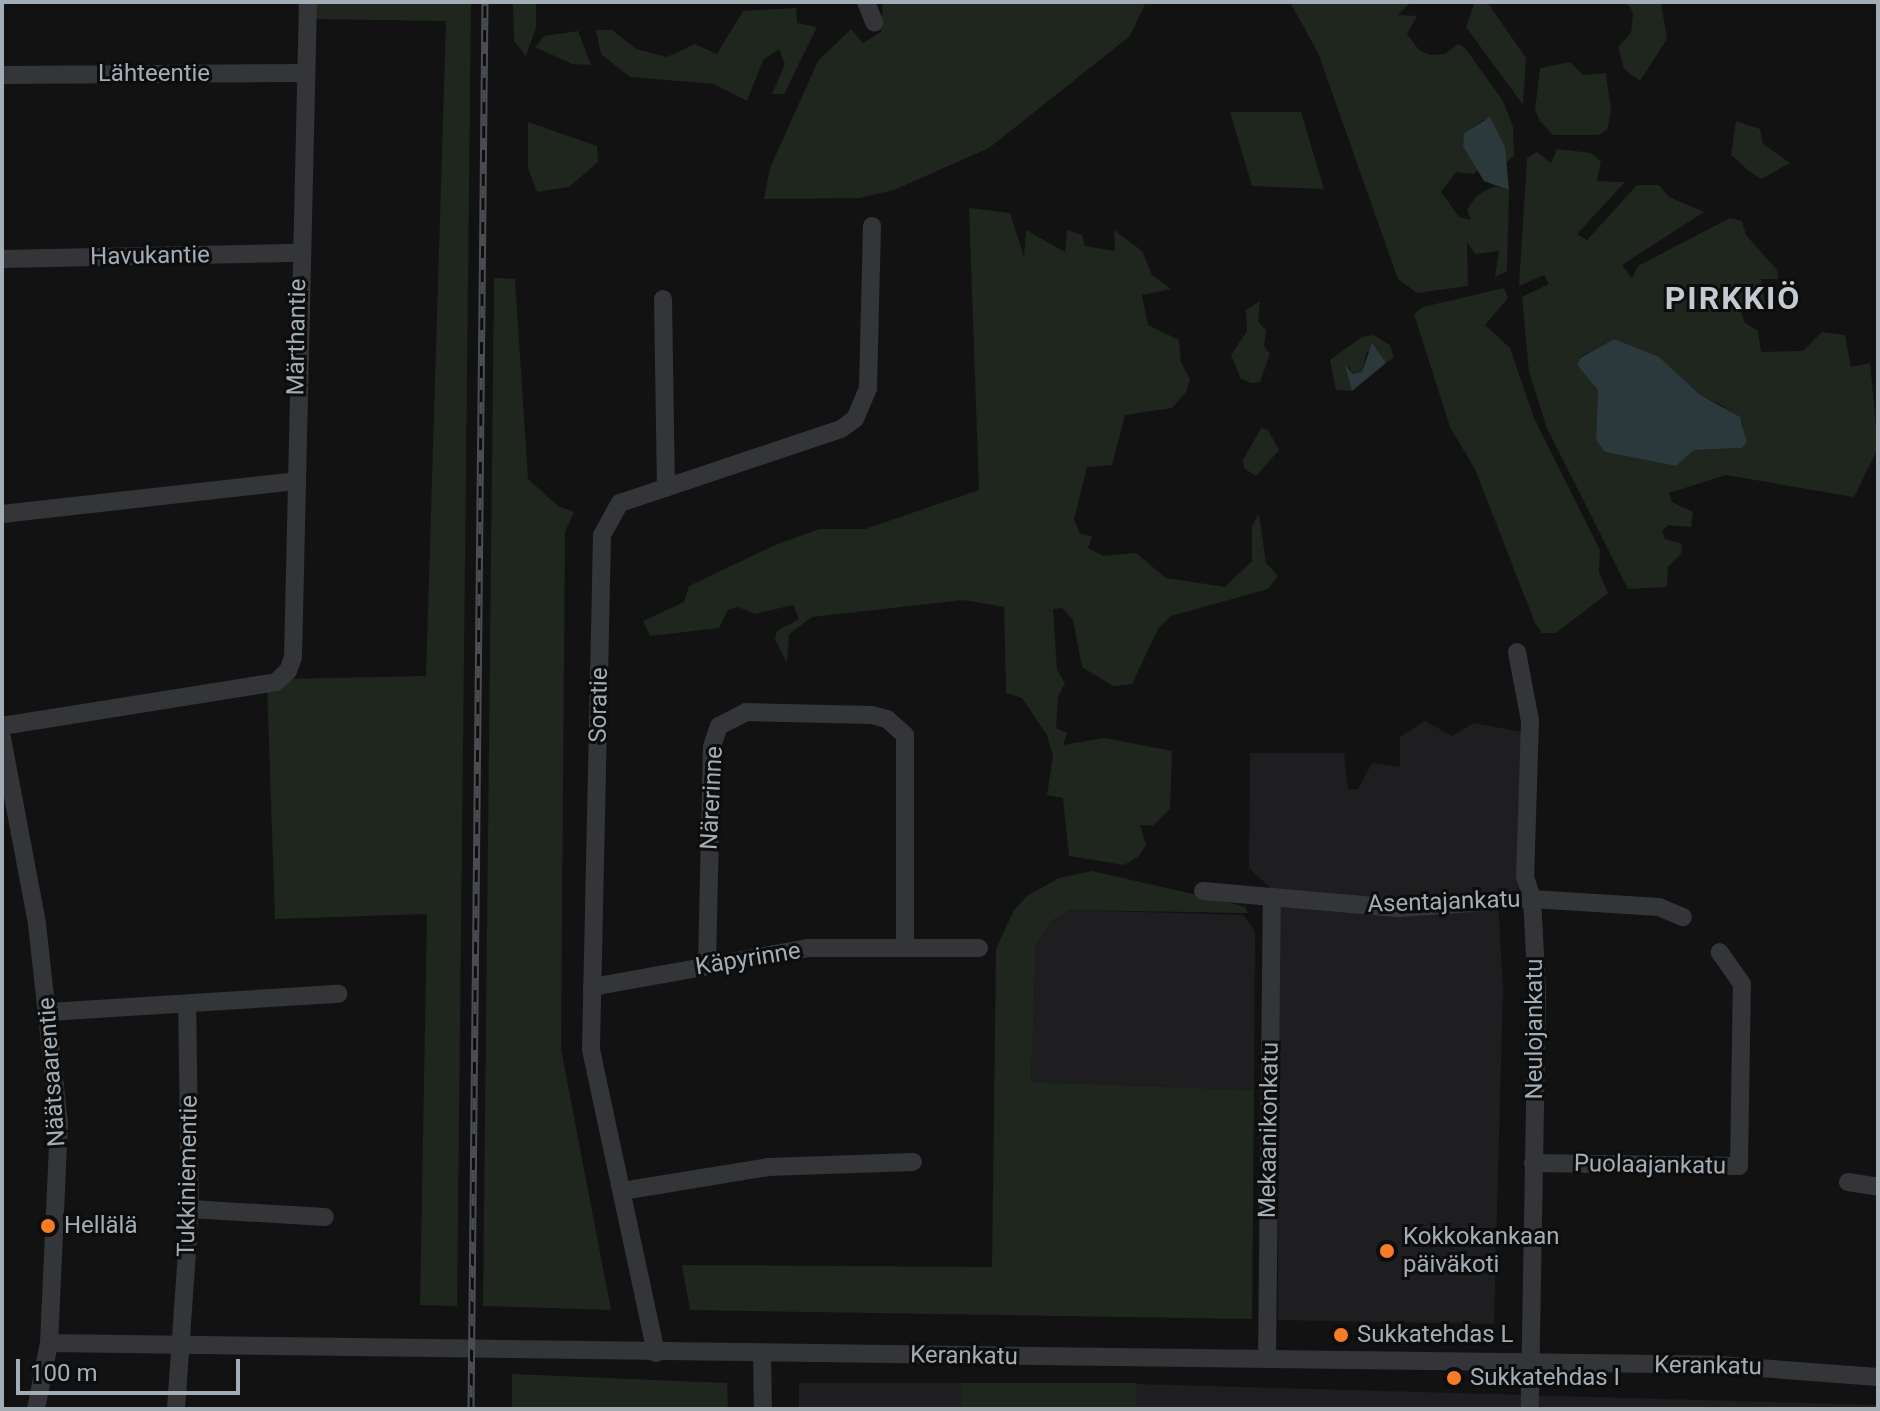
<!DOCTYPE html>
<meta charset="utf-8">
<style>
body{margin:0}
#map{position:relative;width:1880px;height:1411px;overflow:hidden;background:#121213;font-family:Roboto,sans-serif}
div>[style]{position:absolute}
.built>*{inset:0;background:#1e1e20;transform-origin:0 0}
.green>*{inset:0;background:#1f261e;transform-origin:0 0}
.water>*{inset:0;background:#2b393c}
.minor>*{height:18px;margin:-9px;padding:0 9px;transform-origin:9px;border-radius:9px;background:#333538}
.rail>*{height:7px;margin-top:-3.5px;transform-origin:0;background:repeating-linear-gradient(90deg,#0d0d0e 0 12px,#4a4e52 0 24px);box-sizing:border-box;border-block:2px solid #4a4e52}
.dots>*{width:22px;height:22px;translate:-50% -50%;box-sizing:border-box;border:4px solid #0d0d0e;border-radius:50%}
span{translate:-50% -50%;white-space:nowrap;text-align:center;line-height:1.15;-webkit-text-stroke:6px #0d0d0e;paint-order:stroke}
.street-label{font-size:24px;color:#a3adb5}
.poi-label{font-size:24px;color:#a3adb5}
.left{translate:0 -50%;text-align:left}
.district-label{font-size:32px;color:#c4cad0;font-weight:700;letter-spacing:2px}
.frame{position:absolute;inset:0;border:4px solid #a3adb5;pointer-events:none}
.scale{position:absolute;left:16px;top:1359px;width:224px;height:36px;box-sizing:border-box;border:4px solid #a3adb5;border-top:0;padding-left:10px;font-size:24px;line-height:28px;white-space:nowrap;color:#a3adb5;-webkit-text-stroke:6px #0d0d0e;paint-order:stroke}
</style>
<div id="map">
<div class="built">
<div style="clip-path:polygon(1425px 721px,1452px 736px,1474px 723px,1522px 732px,1517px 896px,1498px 897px,1503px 989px,1494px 1324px,1278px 1320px,1279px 896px,1249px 868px,1250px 753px,1344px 753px,1348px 789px,1358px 789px,1372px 763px,1400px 767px,1400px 737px)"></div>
<div style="clip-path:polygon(1070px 910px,1243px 915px,1255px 931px,1254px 1090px,1031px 1082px,1036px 945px,1051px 921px)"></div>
<div style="left:799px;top:1383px;width:162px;height:26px"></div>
<div style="clip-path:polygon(1136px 1384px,1878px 1405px,1878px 1409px,1136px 1409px)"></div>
</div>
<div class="green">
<div style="clip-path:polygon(311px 2px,471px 2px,457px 1306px,420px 1305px,427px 914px,275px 919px,267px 685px,285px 679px,426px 676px,446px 21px,310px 19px)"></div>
<div style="clip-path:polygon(513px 2px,536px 2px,536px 27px,526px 56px,514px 41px)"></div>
<div style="clip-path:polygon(883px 2px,1146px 2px,1130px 36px,989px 148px,894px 190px,859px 198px,764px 199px,770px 168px,818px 61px,851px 29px,863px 43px,881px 32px)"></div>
<div style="clip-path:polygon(1290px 2px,1411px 2px,1398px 15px,1417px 16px,1407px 34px,1419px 50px,1430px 55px,1445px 54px,1458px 44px,1465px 48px,1503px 101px,1513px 127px,1514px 156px,1507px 162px,1493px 124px,1483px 120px,1464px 133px,1480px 169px,1473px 174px,1456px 172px,1441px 192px,1459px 217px,1471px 220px,1467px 210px,1477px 195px,1495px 186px,1509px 190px,1507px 271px,1495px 277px,1499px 251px,1475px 254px,1467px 242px,1468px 286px,1417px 293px,1398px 279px,1318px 53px)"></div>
<div style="clip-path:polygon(1475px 2px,1487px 2px,1526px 58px,1523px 105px,1466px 27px)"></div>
<div style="clip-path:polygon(1612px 2px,1661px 2px,1667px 39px,1640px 81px,1624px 69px,1618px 47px,1631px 33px,1633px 14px,1629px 5px)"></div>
<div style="clip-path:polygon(796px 8px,797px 23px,817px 27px,784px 94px,772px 94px,785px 64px,779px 49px,763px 60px,747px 101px,714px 84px,630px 77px,601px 54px,596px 30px,612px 30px,636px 49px,667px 57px,695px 44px,717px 54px,743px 11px)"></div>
<div style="clip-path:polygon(578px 31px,591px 65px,572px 64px,535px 47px,544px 36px)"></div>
<div style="clip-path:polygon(1570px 62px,1583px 75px,1606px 73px,1611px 111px,1607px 130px,1598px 135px,1553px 135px,1540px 121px,1535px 110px,1540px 68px)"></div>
<div style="clip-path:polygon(1230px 112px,1301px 112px,1324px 189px,1252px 186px)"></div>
<div style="clip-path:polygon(1736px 121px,1760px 129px,1763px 144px,1790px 163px,1761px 179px,1749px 171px,1731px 155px)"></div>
<div style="clip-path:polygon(528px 122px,597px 146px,598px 162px,569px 187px,537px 192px,528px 168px)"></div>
<div style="clip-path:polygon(evenodd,1557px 149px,1591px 153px,1601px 161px,1597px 181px,1625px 182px,1577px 234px,1587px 240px,1637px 185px,1659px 185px,1669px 197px,1704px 212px,1622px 265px,1632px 278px,1638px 266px,1730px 218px,1742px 221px,1746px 235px,1777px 270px,1778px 279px,1761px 279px,1765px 304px,1741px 312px,1745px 323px,1758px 331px,1761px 352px,1803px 351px,1822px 332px,1845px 335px,1851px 367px,1870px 363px,1878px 448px,1854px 497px,1726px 475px,1669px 493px,1672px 502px,1693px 512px,1691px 527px,1669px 525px,1662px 530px,1665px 539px,1682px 544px,1681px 554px,1668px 567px,1667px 587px,1628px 589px,1547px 428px,1529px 372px,1522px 297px,1549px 284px,1544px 275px,1519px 286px,1527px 158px,1537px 152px,1551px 163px,1557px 149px,1614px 339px,1663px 362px,1699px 394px,1723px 406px,1742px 421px,1747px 442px,1742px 448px,1694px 450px,1676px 466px,1605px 452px,1596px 440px,1598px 390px,1577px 365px,1580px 357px,1614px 339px)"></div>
<div style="clip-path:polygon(969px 208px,1010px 213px,1024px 257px,1026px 230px,1065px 252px,1067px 230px,1082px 235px,1085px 246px,1115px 251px,1114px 230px,1142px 251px,1152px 275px,1171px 289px,1142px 295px,1148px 325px,1179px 340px,1181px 362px,1190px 380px,1186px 392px,1172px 408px,1125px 415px,1112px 465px,1087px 467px,1074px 520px,1080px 533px,1092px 537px,1088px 548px,1103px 556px,1136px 553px,1166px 578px,1225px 587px,1252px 561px,1252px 526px,1259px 514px,1266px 563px,1278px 576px,1268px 589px,1171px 616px,1158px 629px,1132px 684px,1113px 686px,1082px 667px,1073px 620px,1062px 608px,1053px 609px,1057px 670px,1065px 683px,1058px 697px,1056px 728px,1067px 733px,1063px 745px,1105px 738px,1172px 751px,1170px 809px,1153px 826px,1140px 825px,1146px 845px,1139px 856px,1124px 865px,1069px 856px,1063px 798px,1047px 795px,1053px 756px,1047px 735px,1022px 698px,1006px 693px,1004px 607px,963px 600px,812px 617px,789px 634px,787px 663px,775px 639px,777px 631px,799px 619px,793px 605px,755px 614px,738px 607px,728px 610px,719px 628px,650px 636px,643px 621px,684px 602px,689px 586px,775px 545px,820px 529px,865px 529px,979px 490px)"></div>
<div style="clip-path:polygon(494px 278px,515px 279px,528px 479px,558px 506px,574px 512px,565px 532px,561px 1049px,611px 1310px,483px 1306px)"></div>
<div style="clip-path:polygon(1504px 288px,1508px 298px,1485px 325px,1510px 348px,1534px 418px,1600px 550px,1599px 572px,1608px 593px,1556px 633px,1542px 633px,1535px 623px,1475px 469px,1450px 427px,1414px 314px,1423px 307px)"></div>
<div style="clip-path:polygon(1260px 301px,1258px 322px,1266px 330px,1264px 346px,1270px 354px,1260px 382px,1252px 383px,1241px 379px,1231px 355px,1247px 331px,1246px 310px)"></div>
<div style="clip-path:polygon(1373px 335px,1390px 345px,1394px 357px,1386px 363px,1367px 351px,1362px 372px,1353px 374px,1348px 365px,1352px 391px,1336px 390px,1330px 360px,1362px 337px)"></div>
<div style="clip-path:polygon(1261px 428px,1268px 430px,1279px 450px,1256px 476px,1244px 468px,1243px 460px)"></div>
<div style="clip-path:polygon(1092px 871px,1224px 901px,1245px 907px,1248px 913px,1070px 910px,1051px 921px,1036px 945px,1031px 1082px,1254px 1090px,1252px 1319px,690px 1310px,682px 1265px,992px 1267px,996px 949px,1014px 910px,1027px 896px,1059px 878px)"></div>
<div style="clip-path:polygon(512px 1374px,727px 1383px,728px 1409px,512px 1409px)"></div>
<div style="left:961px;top:1383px;width:175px;height:26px"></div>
</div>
<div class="water">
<div style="clip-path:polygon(1490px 117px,1505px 147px,1509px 190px,1484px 181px,1463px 146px,1464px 133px)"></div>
<div style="clip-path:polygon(1614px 339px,1659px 357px,1699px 394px,1740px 417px,1747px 442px,1742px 448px,1694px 450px,1676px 466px,1605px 452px,1596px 440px,1598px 390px,1577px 365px,1580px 358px)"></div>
<div style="clip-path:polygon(1372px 343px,1386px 363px,1352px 391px,1345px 365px,1353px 374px,1362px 372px)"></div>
</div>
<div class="minor">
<div style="left:866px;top:2px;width:22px;rotate:68deg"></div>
<div style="left:2px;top:75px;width:304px;rotate:-0.4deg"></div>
<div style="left:2px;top:259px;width:296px;rotate:-1.2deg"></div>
<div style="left:663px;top:299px;width:189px;rotate:89.1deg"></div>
<div style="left:2px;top:514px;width:295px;rotate:-6.4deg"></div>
<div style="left:1517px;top:652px;width:70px;rotate:79.3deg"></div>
<div style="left:1530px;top:721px;width:156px;rotate:91.8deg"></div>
<div style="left:1525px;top:877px;width:23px;rotate:72deg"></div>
<div style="left:1532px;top:899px;width:93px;rotate:86.9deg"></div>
<div style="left:1537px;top:992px;width:417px;rotate:91deg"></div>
<div style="left:2px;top:726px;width:278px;rotate:-9.1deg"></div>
<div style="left:276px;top:682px;width:16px;rotate:-43deg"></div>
<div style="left:288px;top:671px;width:15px;rotate:-70deg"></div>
<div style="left:293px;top:657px;width:655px;rotate:-88.69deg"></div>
<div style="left:2px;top:738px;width:189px;rotate:79.3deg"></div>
<div style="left:37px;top:924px;width:200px;rotate:83.7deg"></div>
<div style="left:59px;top:1123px;width:220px;rotate:92.6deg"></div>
<div style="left:49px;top:1343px;width:67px;rotate:101.1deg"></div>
<div style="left:1203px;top:891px;width:197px;rotate:5deg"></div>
<div style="left:1399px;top:908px;width:133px;rotate:-3.9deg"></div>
<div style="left:1532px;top:899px;width:127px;rotate:3.6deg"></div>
<div style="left:1659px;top:907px;width:26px;rotate:23deg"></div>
<div style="left:707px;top:964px;width:217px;rotate:-88.7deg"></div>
<div style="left:712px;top:747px;width:22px;rotate:-72deg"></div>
<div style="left:719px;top:726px;width:30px;rotate:-27deg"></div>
<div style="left:746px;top:712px;width:126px;rotate:1.4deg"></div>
<div style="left:872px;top:715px;width:16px;rotate:15deg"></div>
<div style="left:887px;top:719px;width:24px;rotate:42deg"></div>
<div style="left:905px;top:735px;width:211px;rotate:90deg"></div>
<div style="left:592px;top:987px;width:219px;rotate:-10.2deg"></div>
<div style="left:808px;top:948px;width:171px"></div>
<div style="left:49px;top:1012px;width:290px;rotate:-3.6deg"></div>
<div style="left:1533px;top:1163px;width:206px;rotate:0.8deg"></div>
<div style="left:1739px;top:1166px;width:182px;rotate:-89.1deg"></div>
<div style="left:1742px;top:984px;width:39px;rotate:-125deg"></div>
<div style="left:1848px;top:1182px;width:30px;rotate:9deg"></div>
<div style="left:622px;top:1191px;width:148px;rotate:-9.3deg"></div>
<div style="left:768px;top:1167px;width:145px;rotate:-2deg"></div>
<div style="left:190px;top:1209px;width:135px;rotate:3.4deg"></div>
<div style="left:49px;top:1343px;width:1670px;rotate:0.75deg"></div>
<div style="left:1719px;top:1365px;width:159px;rotate:4.3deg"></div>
<div style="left:656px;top:1353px;width:311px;rotate:-102.1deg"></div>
<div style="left:591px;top:1049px;width:514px;rotate:-88.77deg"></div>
<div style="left:602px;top:535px;width:37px;rotate:-61deg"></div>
<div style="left:620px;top:503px;width:233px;rotate:-18.5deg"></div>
<div style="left:841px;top:429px;width:17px;rotate:-36deg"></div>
<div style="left:855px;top:419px;width:34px;rotate:-67deg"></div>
<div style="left:868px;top:388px;width:162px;rotate:-88.6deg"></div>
<div style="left:762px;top:1354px;width:55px;rotate:89deg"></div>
<div style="left:1267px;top:1359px;width:458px;rotate:-89.4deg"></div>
<div style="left:176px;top:1409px;width:200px;rotate:-86deg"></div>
<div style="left:190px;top:1209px;width:205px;rotate:-90.8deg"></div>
</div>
<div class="rail">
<div style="left:471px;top:1409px;width:1407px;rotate:-89.43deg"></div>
</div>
<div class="dots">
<div style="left:48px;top:1226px;background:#f87b25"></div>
<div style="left:1387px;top:1251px;background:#f87b25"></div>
<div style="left:1341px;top:1335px;background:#f87b25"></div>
<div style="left:1454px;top:1378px;background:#f87b25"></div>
</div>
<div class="street-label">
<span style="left:154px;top:74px">Lähteentie</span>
<span style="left:150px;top:256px;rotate:-1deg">Havukantie</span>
<span style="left:297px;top:337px;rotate:-89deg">Märthantie</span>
<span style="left:599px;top:705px;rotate:-89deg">Soratie</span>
<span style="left:712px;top:798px;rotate:-87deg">Närerinne</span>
<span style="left:1444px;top:902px;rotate:-2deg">Asentajankatu</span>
<span style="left:748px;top:959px;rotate:-9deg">Käpyrinne</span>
<span style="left:1535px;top:1029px;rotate:-90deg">Neulojankatu</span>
<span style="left:52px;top:1072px;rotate:-94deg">Näätsaarentie</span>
<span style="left:1269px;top:1130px;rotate:-89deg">Mekaanikonkatu</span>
<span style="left:1650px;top:1165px;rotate:1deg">Puolaajankatu</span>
<span style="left:188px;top:1176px;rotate:-89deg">Tukkiniementie</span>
<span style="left:964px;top:1356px;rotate:1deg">Kerankatu</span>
<span style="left:1708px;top:1366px;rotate:1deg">Kerankatu</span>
</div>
<div class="poi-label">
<span class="left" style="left:64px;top:1226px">Hellälä</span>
<span class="left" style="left:1403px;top:1251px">Kokkokankaan<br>päiväkoti</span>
<span class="left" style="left:1357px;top:1335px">Sukkatehdas L</span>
<span class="left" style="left:1470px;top:1378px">Sukkatehdas I</span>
</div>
<div class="district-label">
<span style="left:1733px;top:298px">PIRKKIÖ</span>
</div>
<div class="frame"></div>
<div class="scale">100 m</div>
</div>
